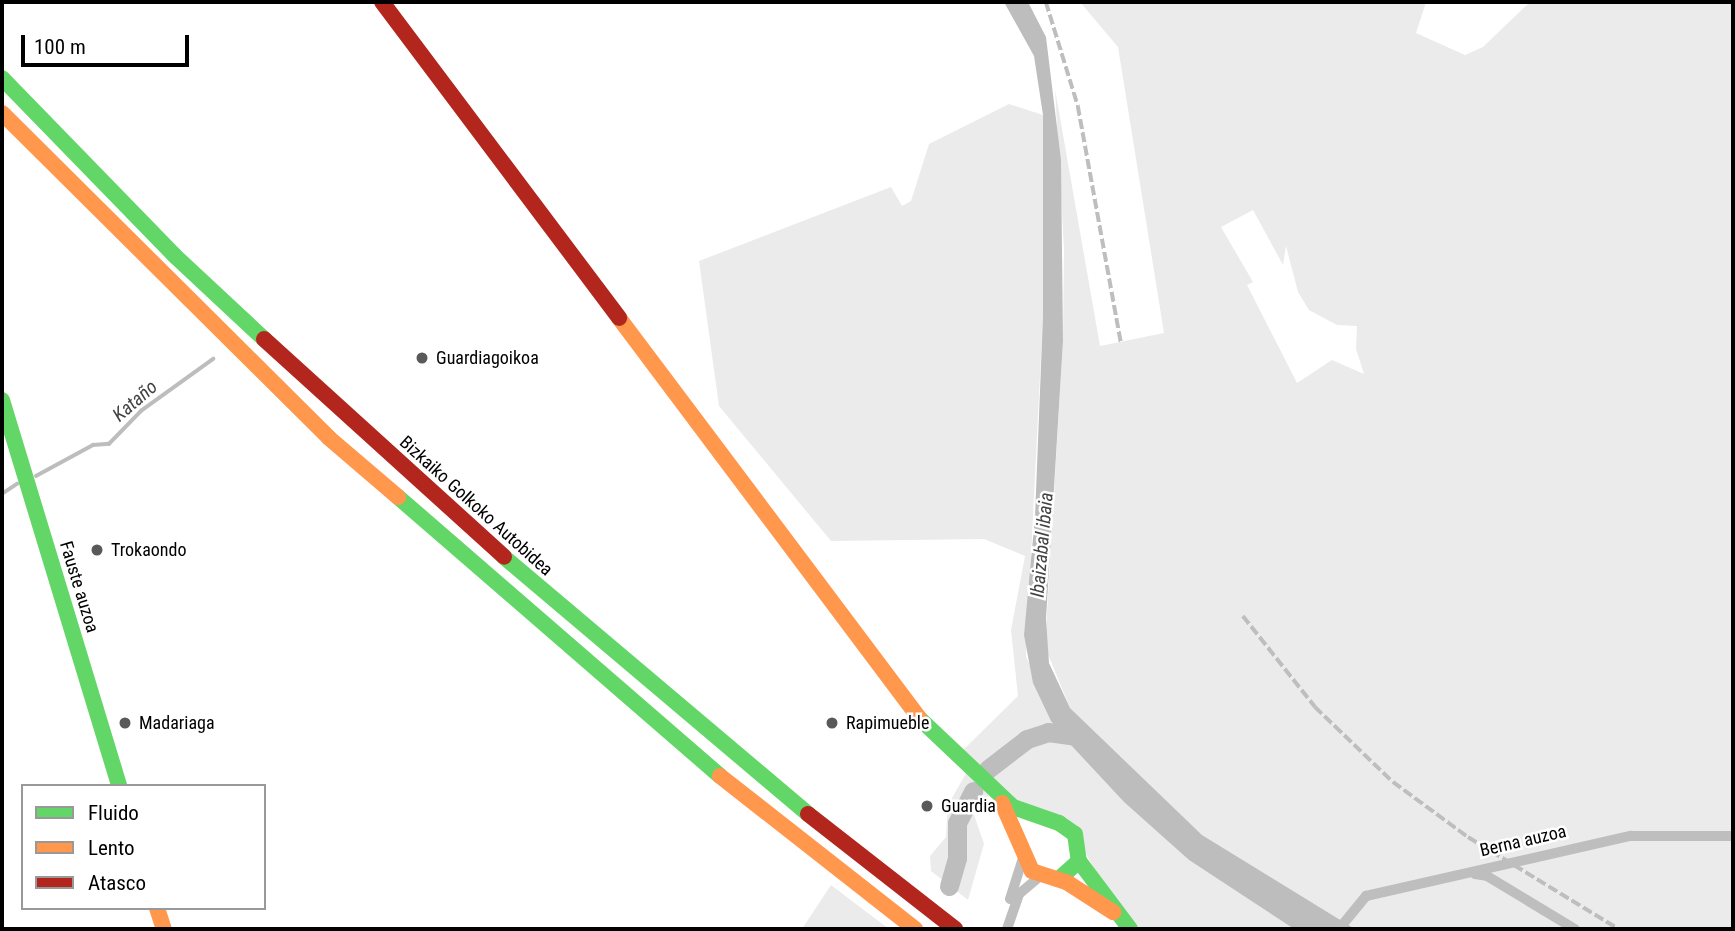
<!DOCTYPE html>
<meta charset="utf-8">
<style>
body{margin:0}
#map{position:relative;width:1735px;height:931px;overflow:hidden;background:#fff;font-family:"Roboto Condensed",sans-serif}
div>[style]{position:absolute}
.green>*{inset:0;background:#ebebeb}
.water>*{inset:0;background:#bdbdbd}
.stream>*{height:3.5px;margin:-1.75px;padding:0 1.75px;transform-origin:1.75px;border-radius:1.75px;background:#bdbdbd}
.river>*{height:19px;margin:-9.5px;padding:0 9.5px;transform-origin:9.5px;border-radius:9.5px;background:#bdbdbd}
.street>*{height:10px;margin:-5px;padding:0 5px;transform-origin:5px;border-radius:5px;background:#bebebe}
.fast>*{height:16px;margin:-8px;padding:0 8px;transform-origin:8px;border-radius:8px;background:#63d668}
.slow>*{height:16px;margin:-8px;padding:0 8px;transform-origin:8px;border-radius:8px;background:#ff974d}
.jam>*{height:16px;margin:-8px;padding:0 8px;transform-origin:8px;border-radius:8px;background:#b3261e}
.rail>*{height:3.5px;margin-top:-1.75px;transform-origin:0;background:repeating-linear-gradient(90deg,#bebebe 0 10px,transparent 0 13.5px)}
.dots>*{width:19px;height:19px;translate:-50% -50%;box-sizing:border-box;border:4px solid #fff;border-radius:50%}
span{translate:-50% -50%;white-space:nowrap;text-align:center;line-height:1.15;-webkit-text-stroke:5px #fff;paint-order:stroke}
.poi-label{font-size:18px;color:#000}
.left{translate:0 -50%;text-align:left}
.street-label{font-size:18px;color:#000}
.water-label{font-size:19px;color:#424242;font-style:italic}
.frame{position:absolute;inset:0;border:4px solid #000;pointer-events:none}
.legend{position:absolute;left:21px;top:784px;width:245px;height:126px;box-sizing:border-box;background:#fff;border:2px solid #999;margin:0;padding:9px 12px;list-style:none;font-size:21px;color:#000}
.legend li{display:flex;align-items:center;gap:14px;height:35px}
.legend b{width:35px;border:2px solid #999}
.scale{position:absolute;left:21px;top:35px;width:168px;height:32px;box-sizing:border-box;border:4px solid #000;border-top:0;padding-left:9px;font-size:21px;line-height:24px;white-space:nowrap;color:#000;-webkit-text-stroke:5px #fff;paint-order:stroke}
</style>
<div id="map">
<div class="green">
<div style="clip-path:polygon(evenodd,1080px 2px,1426px 2px,1416px 33px,1465px 55px,1483px 47px,1530px 2px,1733px 2px,1733px 929px,1355px 929px,1202px 835px,1070px 708px,1045px 647px,1063px 341px,1064px 249px,1055px 89px,1100px 346px,1164px 333px,1118px 47px,1080px 2px,1253px 210px,1283px 265px,1286px 246px,1298px 292px,1309px 310px,1337px 325px,1357px 326px,1356px 349px,1364px 374px,1332px 360px,1297px 383px,1247px 285px,1253px 282px,1221px 227px,1253px 210px)"></div>
<div style="clip-path:polygon(1009px 104px,1043px 115px,1043px 315px,1026px 657px,1069px 743px,1124px 802px,1189px 860px,1294px 929px,1126px 929px,1080px 842px,993px 791px,973px 812px,984px 844px,968px 900px,931px 871px,930px 856px,946px 837px,948px 805px,969px 768px,957px 756px,1018px 696px,1011px 630px,1025px 556px,984px 539px,831px 541px,719px 406px,699px 261px,891px 187px,902px 206px,911px 201px,929px 144px)"></div>
<div style="clip-path:polygon(831px 885px,889px 929px,802px 929px)"></div>
</div>
<div class="water">
<div style="clip-path:polygon(1004px 2px,1028px 2px,1046px 37px,1061px 160px,1063px 341px,1046px 619px,1049px 663px,1070px 708px,1202px 835px,1355px 929px,1294px 929px,1189px 860px,1124px 802px,1069px 743px,1051px 721px,1033px 683px,1024px 635px,1035px 517px,1043px 315px,1043px 115px,1034px 56px)"></div>
</div>
<div class="stream">
<div style="left:36px;top:476px;width:65px;rotate:-28.5deg"></div>
<div style="left:93px;top:445px;width:16px;rotate:-4deg"></div>
<div style="left:109px;top:444px;width:46px;rotate:-45.9deg"></div>
<div style="left:141px;top:411px;width:89px;rotate:-35.8deg"></div>
<div style="left:2px;top:494px;width:18px;rotate:-34deg"></div>
</div>
<div class="river">
<div style="left:988px;top:769px;width:49px;rotate:-37.6deg"></div>
<div style="left:1027px;top:739px;width:22px;rotate:-18deg"></div>
<div style="left:1048px;top:732px;width:29px;rotate:8deg"></div>
<div style="left:949px;top:886px;width:29px;rotate:-74deg"></div>
<div style="left:957px;top:858px;width:35px;rotate:-90deg"></div>
<div style="left:957px;top:823px;width:36px;rotate:-63deg"></div>
</div>
<div class="street">
<div style="left:1475px;top:874px;width:12px;rotate:9deg"></div>
<div style="left:1487px;top:876px;width:103px;rotate:31.1deg"></div>
<div style="left:1010px;top:899px;width:43px;rotate:-72.4deg"></div>
<div style="left:1007px;top:929px;width:37px;rotate:-71deg"></div>
<div style="left:1019px;top:894px;width:26px;rotate:-40deg"></div>
<div style="left:1339px;top:929px;width:43px;rotate:-50.7deg"></div>
<div style="left:1366px;top:896px;width:272px;rotate:-12.8deg"></div>
<div style="left:1631px;top:836px;width:102px"></div>
</div>
<div class="fast">
<div style="left:2px;top:78px;width:248px;rotate:45.8deg"></div>
<div style="left:175px;top:256px;width:122px;rotate:43deg"></div>
<div style="left:2px;top:400px;width:403px;rotate:73.1deg"></div>
<div style="left:398px;top:497px;width:426px;rotate:40.9deg"></div>
<div style="left:504px;top:557px;width:398px;rotate:40.2deg"></div>
<div style="left:920px;top:719px;width:128px;rotate:43.4deg"></div>
<div style="left:1013px;top:807px;width:49px;rotate:19.2deg"></div>
<div style="left:1059px;top:823px;width:19px;rotate:35deg"></div>
<div style="left:1075px;top:834px;width:27px;rotate:82deg"></div>
<div style="left:1079px;top:861px;width:27px;rotate:138deg"></div>
<div style="left:1079px;top:861px;width:85px;rotate:53.1deg"></div>
</div>
<div class="slow">
<div style="left:2px;top:113px;width:461px;rotate:44.8deg"></div>
<div style="left:329px;top:438px;width:91px;rotate:40.5deg"></div>
<div style="left:619px;top:318px;width:501px;rotate:53.11deg"></div>
<div style="left:720px;top:776px;width:248px;rotate:38.1deg"></div>
<div style="left:1002px;top:803px;width:74px;rotate:66.2deg"></div>
<div style="left:1032px;top:871px;width:38px;rotate:18deg"></div>
<div style="left:1068px;top:883px;width:54px;rotate:32.8deg"></div>
<div style="left:157px;top:908px;width:22px;rotate:72deg"></div>
</div>
<div class="jam">
<div style="left:382px;top:2px;width:395px;rotate:53.1deg"></div>
<div style="left:264px;top:339px;width:324px;rotate:42.2deg"></div>
<div style="left:808px;top:814px;width:187px;rotate:38deg"></div>
</div>
<div class="rail">
<div style="left:1046px;top:2px;width:109px;rotate:72.9deg"></div>
<div style="left:1078px;top:106px;width:240px;rotate:79.7deg"></div>
<div style="left:1243px;top:616px;width:116px;rotate:51.6deg"></div>
<div style="left:1315px;top:707px;width:108px;rotate:43.9deg"></div>
<div style="left:1393px;top:782px;width:93px;rotate:36.3deg"></div>
<div style="left:1468px;top:837px;width:177px;rotate:31.4deg"></div>
</div>
<div class="dots">
<div style="left:422px;top:358px;background:#595959"></div>
<div style="left:97px;top:550px;background:#595959"></div>
<div style="left:125px;top:723px;background:#595959"></div>
<div style="left:832px;top:723px;background:#595959"></div>
<div style="left:927px;top:806px;background:#595959"></div>
</div>
<div class="poi-label">
<span class="left" style="left:436px;top:358px">Guardiagoikoa</span>
<span class="left" style="left:111px;top:550px">Trokaondo</span>
<span class="left" style="left:139px;top:723px">Madariaga</span>
<span class="left" style="left:846px;top:723px">Rapimueble</span>
<span class="left" style="left:941px;top:806px">Guardia</span>
</div>
<div class="street-label">
<span style="left:476px;top:506px;rotate:42deg">Bizkaiko Golkoko Autobidea</span>
<span style="left:79px;top:587px;rotate:73deg">Fauste auzoa</span>
<span style="left:1523px;top:841px;rotate:-13deg">Berna auzoa</span>
</div>
<div class="water-label">
<span style="left:135px;top:401px;rotate:-41deg">Kataño</span>
<span style="left:1042px;top:545px;rotate:-85deg">Ibaizabal ibaia</span>
</div>
<div class="frame"></div>
<ul class="legend">
<li><b style="height:9px;background:#63d668"></b>Fluido</li>
<li><b style="height:9px;background:#ff974d"></b>Lento</li>
<li><b style="height:9px;background:#b3261e"></b>Atasco</li>
</ul>
<div class="scale">100 m</div>
</div>
